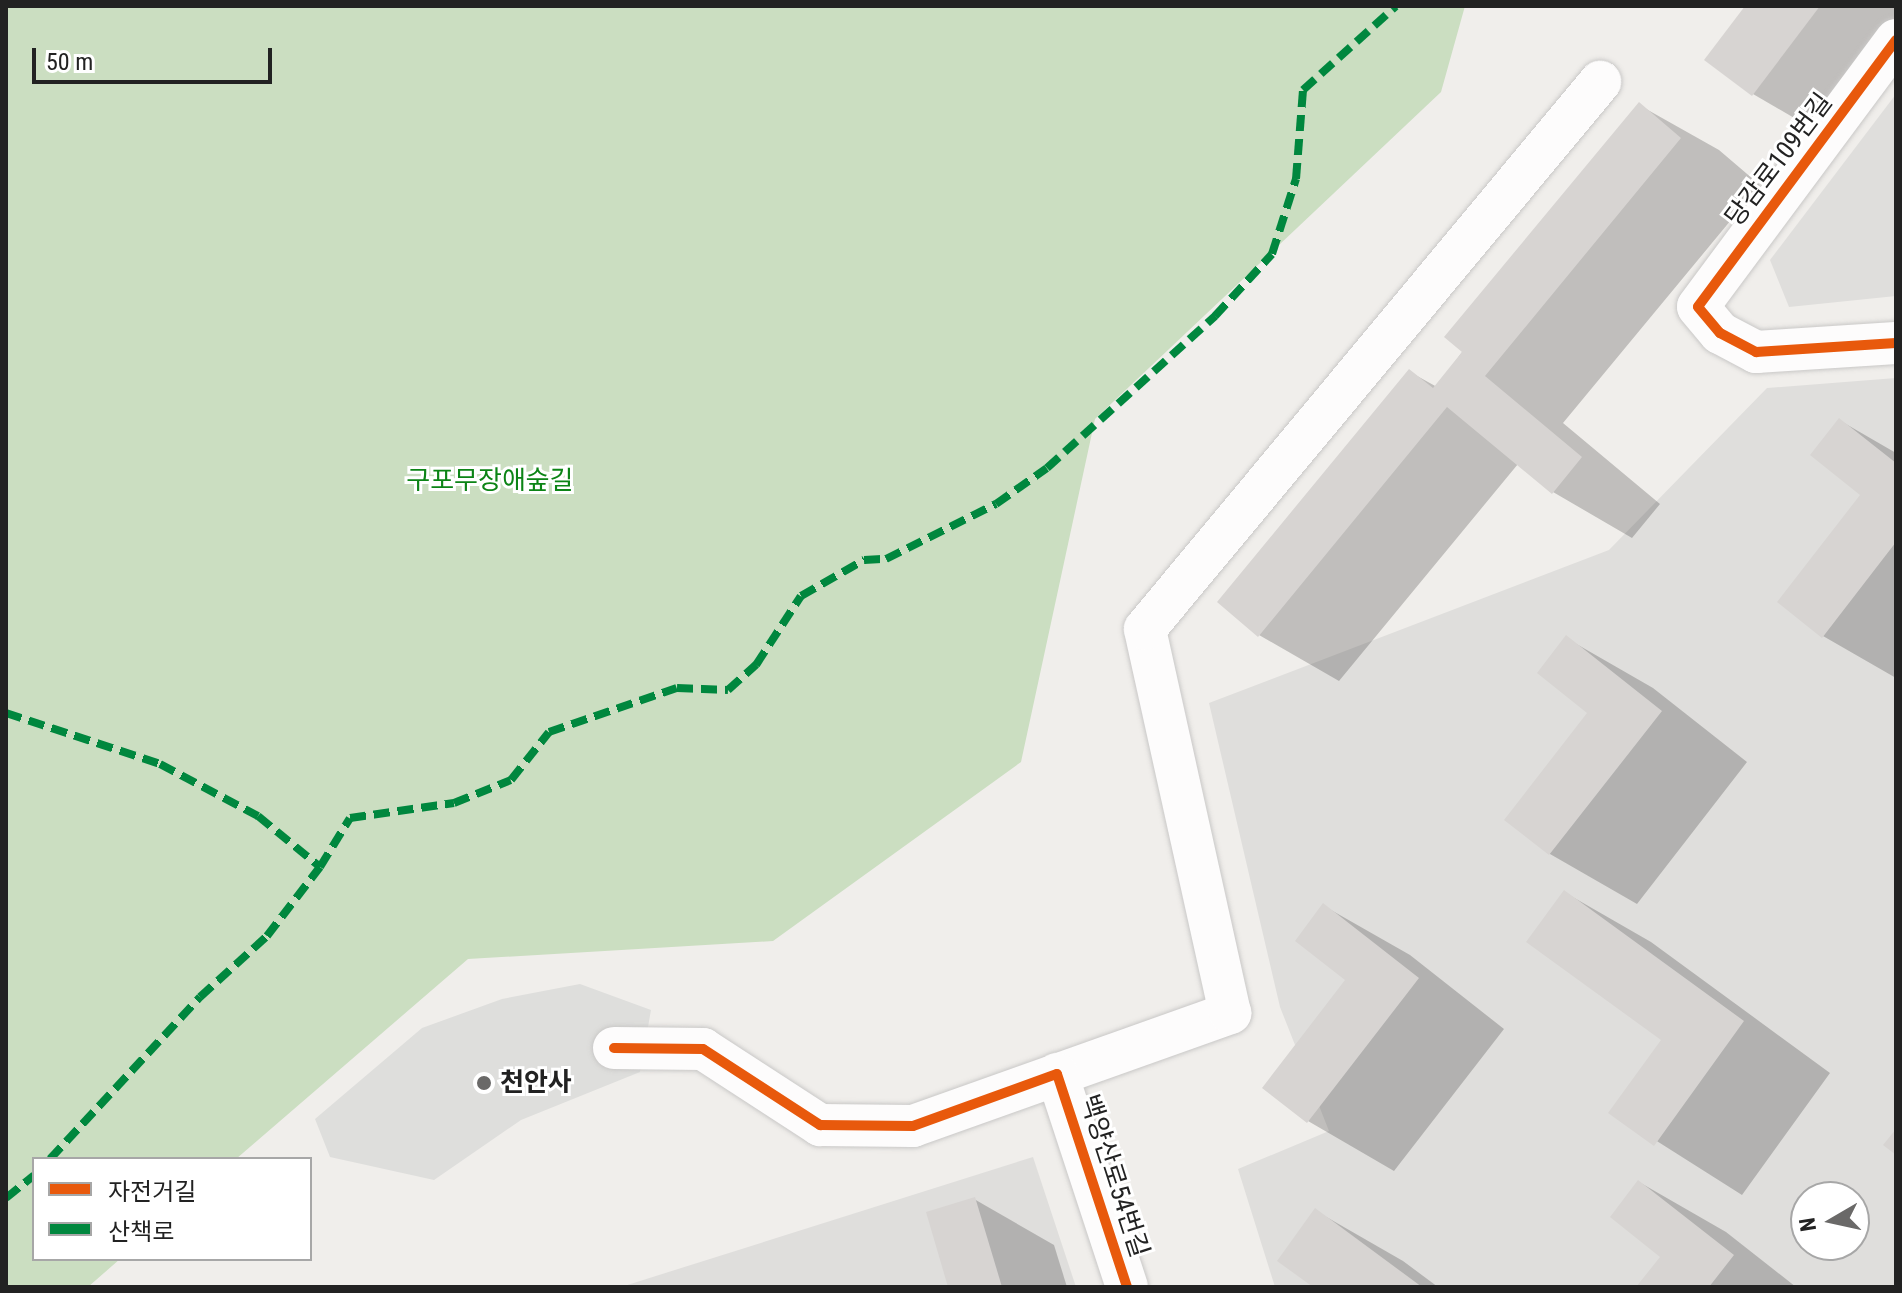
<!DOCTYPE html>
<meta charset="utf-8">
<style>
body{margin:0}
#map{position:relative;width:1902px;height:1293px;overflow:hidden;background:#f0eeeb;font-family:"Roboto Condensed","Noto Sans KR",sans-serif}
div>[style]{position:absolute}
.residential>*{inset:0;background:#dfdedc}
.religious>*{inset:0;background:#dededc}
.forest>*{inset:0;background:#cbdec1}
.shadow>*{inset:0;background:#0003}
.building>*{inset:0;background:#d7d4d2}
.roads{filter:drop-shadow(0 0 2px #c9c8c7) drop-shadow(0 0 2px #c9c8c7)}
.minor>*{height:42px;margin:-21px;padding:0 21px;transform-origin:21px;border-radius:21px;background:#fdfcfc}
.quiet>*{height:8px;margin-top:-4px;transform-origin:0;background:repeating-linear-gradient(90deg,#00873e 0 16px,transparent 0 24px)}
.cycleway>*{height:10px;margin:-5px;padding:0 5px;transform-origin:5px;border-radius:5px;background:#e8590c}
.dots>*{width:22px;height:22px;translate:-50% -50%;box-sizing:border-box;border:4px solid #fff;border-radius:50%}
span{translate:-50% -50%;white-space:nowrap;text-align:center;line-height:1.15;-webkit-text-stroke:6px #fff;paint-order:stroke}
.street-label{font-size:26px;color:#222}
.park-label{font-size:26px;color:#0c8416}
.poi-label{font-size:26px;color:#222;font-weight:700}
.left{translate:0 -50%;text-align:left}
.frame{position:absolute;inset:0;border:8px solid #222;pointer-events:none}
.legend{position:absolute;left:32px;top:1157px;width:280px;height:104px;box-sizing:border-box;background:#fff;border:2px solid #a7a7a7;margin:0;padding:10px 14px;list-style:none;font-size:24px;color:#222}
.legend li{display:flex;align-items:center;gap:16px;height:40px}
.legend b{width:40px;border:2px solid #a7a7a7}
.north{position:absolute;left:1790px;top:1181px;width:80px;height:80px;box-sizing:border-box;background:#fff;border:2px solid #a7a7a7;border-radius:50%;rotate:261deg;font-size:22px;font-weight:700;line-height:32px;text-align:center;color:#222}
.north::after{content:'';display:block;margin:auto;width:28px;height:36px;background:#6a6968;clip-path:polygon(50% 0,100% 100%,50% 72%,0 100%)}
.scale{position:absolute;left:32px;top:48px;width:240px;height:36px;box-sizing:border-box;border:4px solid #222;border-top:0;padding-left:10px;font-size:24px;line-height:28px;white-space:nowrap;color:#222;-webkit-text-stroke:6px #fff;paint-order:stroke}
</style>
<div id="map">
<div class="residential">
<div style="clip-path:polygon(1896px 94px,1896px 296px,1789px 307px,1770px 260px)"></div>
<div style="clip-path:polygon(evenodd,1896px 378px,1896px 1287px,1275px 1287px,1238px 1169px,1329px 1131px,1280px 1007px,1209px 703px,1609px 550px,1767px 388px,1896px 378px,1806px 1197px,1854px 1197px,1854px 1245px,1806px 1245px,1806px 1197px)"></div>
<div style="clip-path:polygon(1033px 1157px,1076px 1287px,621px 1287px)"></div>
</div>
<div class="religious">
<div style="clip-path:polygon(580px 984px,651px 1010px,640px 1072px,521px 1120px,434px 1180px,330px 1157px,315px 1119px,422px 1028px,502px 999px)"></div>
</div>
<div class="forest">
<div style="clip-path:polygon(6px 6px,1465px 6px,1441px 92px,1095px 419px,1021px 762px,773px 941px,468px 959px,236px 1159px,34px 1159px,34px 1259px,120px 1259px,88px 1287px,6px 1287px)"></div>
</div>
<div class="shadow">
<div style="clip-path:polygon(1748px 6px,1896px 6px,1896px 56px,1832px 140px,1753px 94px)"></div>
<div style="clip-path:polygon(1639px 105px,1719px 150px,1760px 185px,1563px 423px,1660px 504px,1632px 538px,1553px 492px,1518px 464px,1339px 681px,1259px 635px,1410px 372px,1437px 387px)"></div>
<div style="clip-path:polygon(1839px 420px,1896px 453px,1896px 678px,1823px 636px,1863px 494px)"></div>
<div style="clip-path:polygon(1566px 638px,1653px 688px,1747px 762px,1637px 904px,1550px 854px,1507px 820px,1590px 713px)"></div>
<div style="clip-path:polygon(1564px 892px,1651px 942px,1830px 1073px,1742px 1195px,1611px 1112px,1664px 1040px)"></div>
<div style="clip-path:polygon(1324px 906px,1410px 955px,1504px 1029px,1394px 1171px,1308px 1121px,1348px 980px)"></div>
<div style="clip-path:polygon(1639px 1182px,1726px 1232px,1796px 1287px,1639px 1287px,1663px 1256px)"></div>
<div style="clip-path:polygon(974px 1199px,1054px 1245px,1067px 1287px,950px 1287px)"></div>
<div style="clip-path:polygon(1316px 1211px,1403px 1261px,1438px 1287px,1316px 1287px)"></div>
</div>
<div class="building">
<div style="clip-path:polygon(1745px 6px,1820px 6px,1752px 96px,1704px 60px)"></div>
<div style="clip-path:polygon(1639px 102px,1681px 138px,1485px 376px,1582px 457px,1552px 494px,1447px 407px,1258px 637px,1217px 602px,1409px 369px,1433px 388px,1462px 352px,1444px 337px)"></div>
<div style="clip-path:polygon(1839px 418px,1896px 463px,1896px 542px,1822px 638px,1777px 602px,1860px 495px,1810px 455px)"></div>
<div style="clip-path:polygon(1566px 635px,1662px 711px,1549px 855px,1504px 820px,1587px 713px,1537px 673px)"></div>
<div style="clip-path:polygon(1564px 890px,1744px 1021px,1654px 1146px,1608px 1113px,1661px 1040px,1526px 942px)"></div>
<div style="clip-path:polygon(1323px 903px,1419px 978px,1307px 1123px,1262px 1088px,1345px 980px,1295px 941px)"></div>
<div style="clip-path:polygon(1896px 1129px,1896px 1155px,1883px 1145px)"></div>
<div style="clip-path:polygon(1638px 1180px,1734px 1255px,1709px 1287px,1636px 1287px,1660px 1257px,1610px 1217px)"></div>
<div style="clip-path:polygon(975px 1197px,1002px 1287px,948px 1287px,926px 1212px)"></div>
<div style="clip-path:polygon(1315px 1208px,1422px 1287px,1313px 1287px,1277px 1261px)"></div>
</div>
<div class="roads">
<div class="minor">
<div style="left:1896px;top:40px;width:332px;rotate:126.6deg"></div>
<div style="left:1698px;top:307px;width:34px;rotate:50deg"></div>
<div style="left:1720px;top:333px;width:41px;rotate:27.8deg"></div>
<div style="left:1756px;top:352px;width:140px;rotate:-3.7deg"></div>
<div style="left:614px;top:1048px;width:89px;rotate:0.6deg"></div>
<div style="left:703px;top:1049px;width:140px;rotate:33deg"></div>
<div style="left:820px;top:1125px;width:93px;rotate:0.6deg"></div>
<div style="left:913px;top:1126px;width:337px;rotate:-19.6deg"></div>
<div style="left:1230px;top:1013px;width:393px;rotate:-102.5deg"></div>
<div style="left:1145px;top:629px;width:712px;rotate:-50.25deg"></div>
<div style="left:1057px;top:1074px;width:224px;rotate:71.8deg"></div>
</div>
</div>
<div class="quiet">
<div style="left:6px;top:713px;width:162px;rotate:18.3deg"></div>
<div style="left:160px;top:764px;width:111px;rotate:28deg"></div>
<div style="left:258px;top:816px;width:80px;rotate:39.4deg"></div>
<div style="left:50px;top:1159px;width:221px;rotate:-47.2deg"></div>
<div style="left:200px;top:997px;width:91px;rotate:-42.3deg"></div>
<div style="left:267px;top:936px;width:87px;rotate:-52.5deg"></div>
<div style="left:320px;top:867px;width:57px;rotate:-58.5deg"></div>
<div style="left:350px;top:818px;width:105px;rotate:-8.2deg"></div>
<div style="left:454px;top:803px;width:61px;rotate:-22deg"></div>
<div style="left:511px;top:780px;width:61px;rotate:-51.6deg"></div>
<div style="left:549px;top:732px;width:135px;rotate:-19deg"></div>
<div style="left:677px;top:688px;width:51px;rotate:2.2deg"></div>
<div style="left:728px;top:690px;width:38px;rotate:-42deg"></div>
<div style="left:756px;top:665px;width:82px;rotate:-56.9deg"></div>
<div style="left:801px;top:596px;width:73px;rotate:-29.7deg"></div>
<div style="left:864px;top:560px;width:22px;rotate:-3deg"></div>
<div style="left:886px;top:559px;width:123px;rotate:-26.6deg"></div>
<div style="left:996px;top:504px;width:62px;rotate:-35.2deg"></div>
<div style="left:1047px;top:468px;width:227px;rotate:-42.1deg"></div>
<div style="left:1215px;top:316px;width:84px;rotate:-47.4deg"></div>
<div style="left:1272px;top:254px;width:79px;rotate:-72.3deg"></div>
<div style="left:1296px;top:179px;width:89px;rotate:-85.5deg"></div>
<div style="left:1303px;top:90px;width:125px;rotate:-42.1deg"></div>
<div style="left:6px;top:1198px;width:36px;rotate:-39deg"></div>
</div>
<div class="cycleway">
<div style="left:1896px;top:40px;width:332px;rotate:126.6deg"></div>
<div style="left:1698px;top:307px;width:34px;rotate:50deg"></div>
<div style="left:1720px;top:333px;width:41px;rotate:27.8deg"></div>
<div style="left:1756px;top:352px;width:140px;rotate:-3.7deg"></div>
<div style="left:614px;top:1048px;width:89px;rotate:0.6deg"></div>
<div style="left:703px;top:1049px;width:140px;rotate:33deg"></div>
<div style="left:820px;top:1125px;width:93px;rotate:0.6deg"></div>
<div style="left:913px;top:1126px;width:153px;rotate:-19.9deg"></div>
<div style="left:1057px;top:1074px;width:224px;rotate:71.8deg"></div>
</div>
<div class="dots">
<div style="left:484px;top:1083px;background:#6a6968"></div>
</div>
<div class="street-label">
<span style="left:1779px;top:160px;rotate:-53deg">당감로109번길</span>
<span style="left:1114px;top:1176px;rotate:72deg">백양산로54번길</span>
</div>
<div class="park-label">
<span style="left:490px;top:481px">구포무장애숲길</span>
</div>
<div class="poi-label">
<span class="left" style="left:500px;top:1083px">천안사</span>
</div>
<div class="frame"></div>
<ul class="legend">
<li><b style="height:10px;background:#e8590c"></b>자전거길</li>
<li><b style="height:10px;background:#00873e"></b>산책로</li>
</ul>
<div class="north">N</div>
<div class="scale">50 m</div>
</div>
